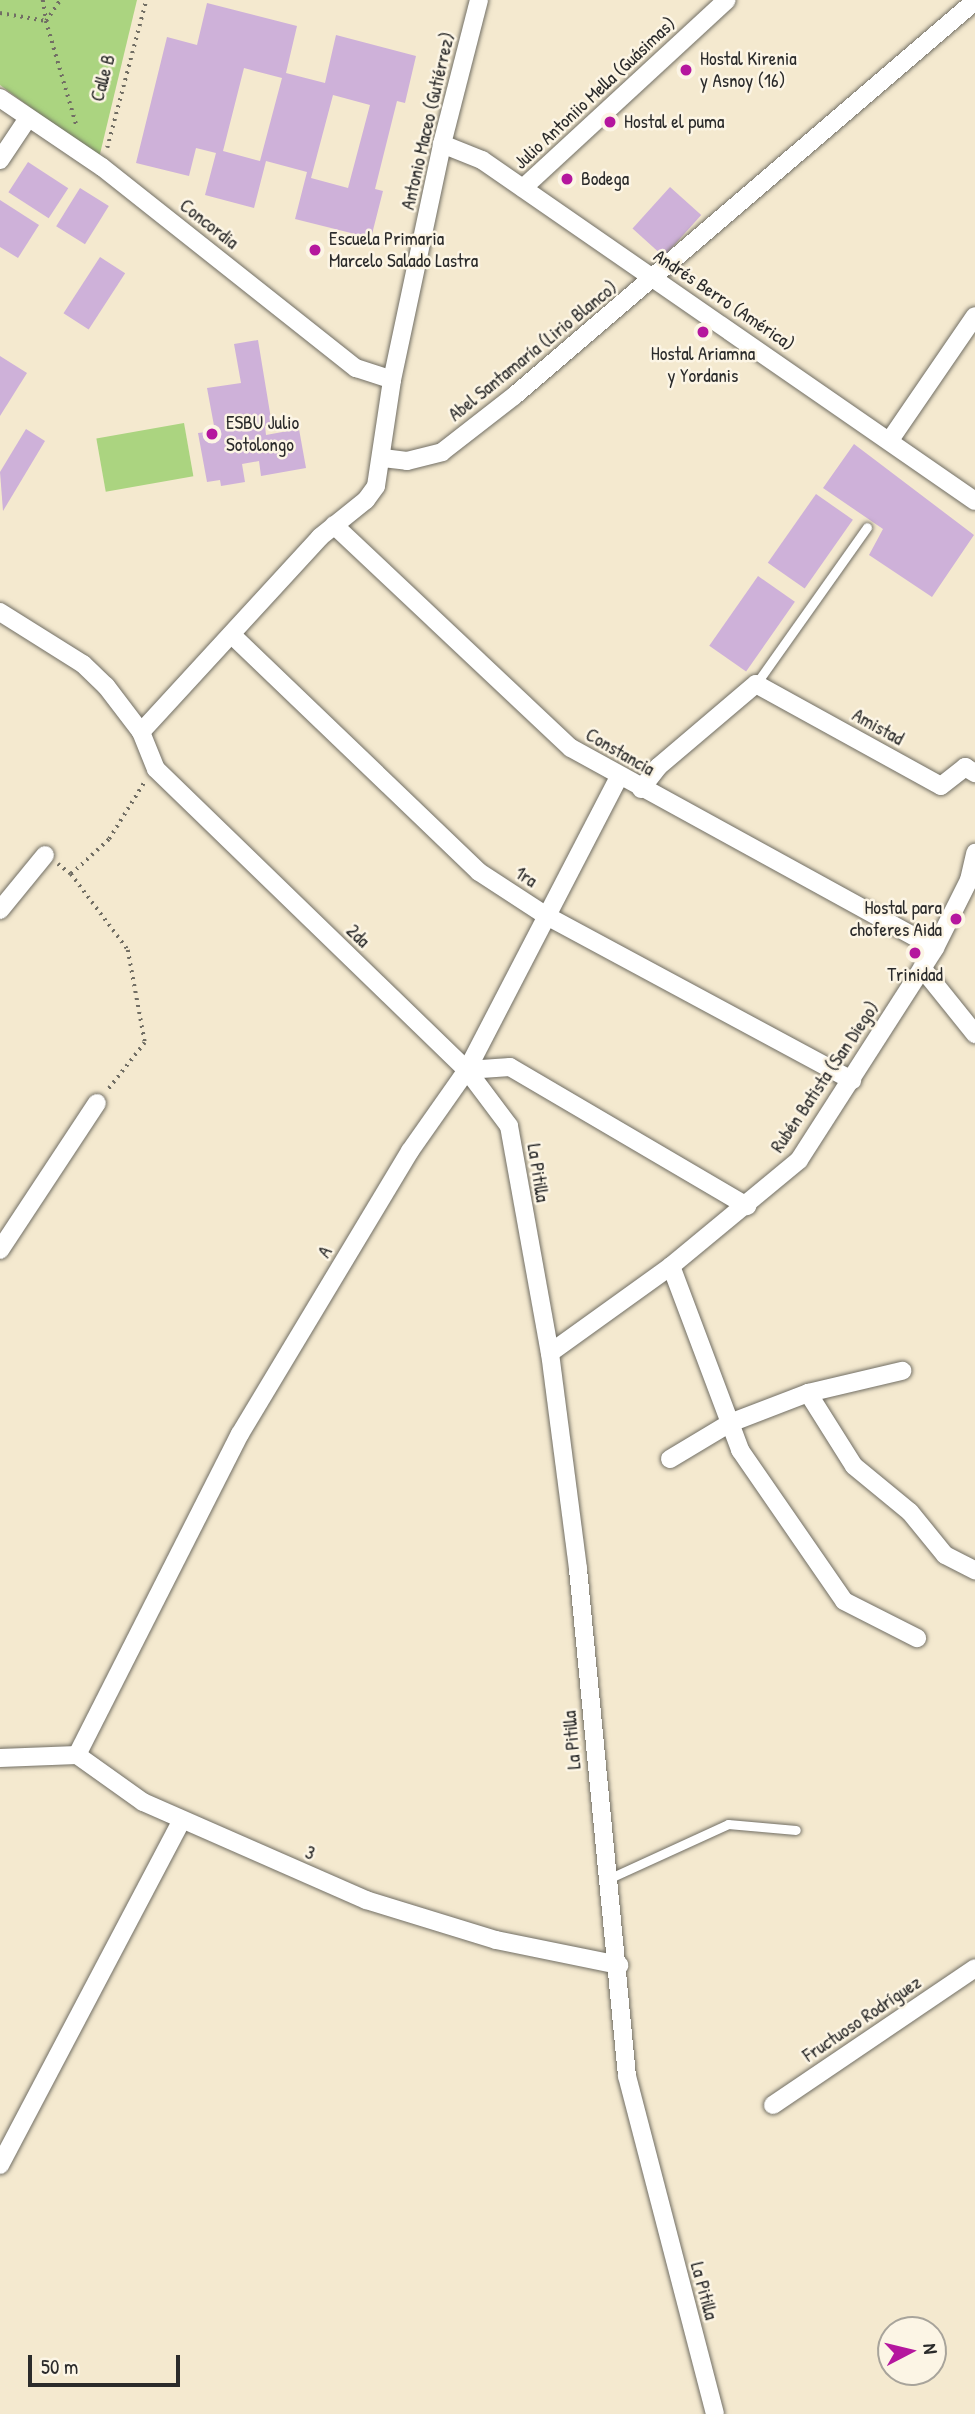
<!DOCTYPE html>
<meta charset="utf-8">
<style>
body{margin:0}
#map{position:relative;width:975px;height:2414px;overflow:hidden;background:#f4e9cf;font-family:"Patrick Hand",sans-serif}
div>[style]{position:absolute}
.green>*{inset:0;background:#abd480;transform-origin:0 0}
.building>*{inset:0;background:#ceb1d9;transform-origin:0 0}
.path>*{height:3.5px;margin-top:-1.75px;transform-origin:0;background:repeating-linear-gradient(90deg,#716e64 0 2px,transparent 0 7px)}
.roads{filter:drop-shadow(0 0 2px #716e64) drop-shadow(0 0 2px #716e64)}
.lane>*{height:9px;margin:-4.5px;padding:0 4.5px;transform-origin:4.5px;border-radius:4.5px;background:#fff}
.street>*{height:18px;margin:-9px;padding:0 9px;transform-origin:9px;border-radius:9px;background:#fff}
.dots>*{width:19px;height:19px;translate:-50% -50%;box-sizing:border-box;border:4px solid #fcf5e5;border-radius:50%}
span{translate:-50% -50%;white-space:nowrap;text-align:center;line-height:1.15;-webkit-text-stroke:5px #fcf5e5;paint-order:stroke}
.poi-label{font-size:19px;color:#2b2b2b}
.left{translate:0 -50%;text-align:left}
.right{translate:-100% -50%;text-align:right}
.street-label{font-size:19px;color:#2b2b2b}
.north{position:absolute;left:877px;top:2316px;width:70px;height:70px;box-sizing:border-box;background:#fcf5e5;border:2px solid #a8a49b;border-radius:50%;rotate:83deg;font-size:19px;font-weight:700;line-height:28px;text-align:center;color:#2b2b2b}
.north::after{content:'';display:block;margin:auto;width:24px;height:32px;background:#b5179e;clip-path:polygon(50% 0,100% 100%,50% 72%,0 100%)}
.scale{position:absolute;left:28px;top:2355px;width:152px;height:32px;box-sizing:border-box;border:4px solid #2b2b2b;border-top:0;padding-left:9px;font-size:21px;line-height:24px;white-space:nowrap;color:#2b2b2b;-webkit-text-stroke:5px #fcf5e5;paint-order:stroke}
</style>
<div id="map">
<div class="green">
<div style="clip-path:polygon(0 0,137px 0,99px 158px,0 85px)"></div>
<div style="left:184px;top:423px;width:54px;height:89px;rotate:80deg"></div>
</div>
<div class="building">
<div style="clip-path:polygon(evenodd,207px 3px,297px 26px,286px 73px,325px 83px,336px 35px,416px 56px,405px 103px,397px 101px,375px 189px,383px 191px,371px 238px,295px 219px,307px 172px,266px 161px,254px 208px,205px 195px,216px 153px,196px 148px,189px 176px,136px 163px,167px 37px,197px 45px,207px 3px,244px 68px,282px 78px,260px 161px,223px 151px,244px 68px,207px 3px,333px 95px,370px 105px,348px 188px,311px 178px,333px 95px)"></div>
<div style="left:28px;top:162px;width:48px;height:36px;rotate:33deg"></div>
<div style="left:670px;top:187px;width:42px;height:56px;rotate:42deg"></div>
<div style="left:80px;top:188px;width:34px;height:45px;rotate:32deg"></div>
<div style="clip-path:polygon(0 200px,39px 225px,18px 258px,0 247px)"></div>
<div style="left:100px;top:257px;width:30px;height:67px;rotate:33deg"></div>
<div style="clip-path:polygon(258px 340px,272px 425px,265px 426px,266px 435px,299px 429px,306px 468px,261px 476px,259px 461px,242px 464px,245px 482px,221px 486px,220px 480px,207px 482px,198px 433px,215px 431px,207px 388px,241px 383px,234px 344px)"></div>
<div style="clip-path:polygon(0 356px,27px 373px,0 416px)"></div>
<div style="clip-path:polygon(26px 429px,45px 441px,3px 511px,0 472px)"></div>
<div style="clip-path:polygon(854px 444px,974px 535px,932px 597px,869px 555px,883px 529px,823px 488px)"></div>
<div style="left:816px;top:494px;width:45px;height:84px;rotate:35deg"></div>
<div style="left:758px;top:576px;width:45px;height:85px;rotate:35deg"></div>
</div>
<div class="path">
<div style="left:43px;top:0;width:19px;rotate:81deg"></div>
<div style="left:0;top:13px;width:47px;rotate:9.9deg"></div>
<div style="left:46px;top:21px;width:110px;rotate:73.7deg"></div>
<div style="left:46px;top:21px;width:25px;rotate:-56deg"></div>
<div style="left:107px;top:148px;width:153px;rotate:-75.2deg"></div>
<div style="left:58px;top:864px;width:16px;rotate:38deg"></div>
<div style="left:71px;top:874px;width:52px;rotate:-42.6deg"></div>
<div style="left:109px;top:839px;width:68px;rotate:-58.2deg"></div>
<div style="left:71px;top:874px;width:95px;rotate:53.1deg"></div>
<div style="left:128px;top:950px;width:95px;rotate:79.6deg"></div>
<div style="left:145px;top:1043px;width:60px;rotate:128.2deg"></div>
</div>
<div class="roads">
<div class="lane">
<div style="left:756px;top:684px;width:192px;rotate:-54.7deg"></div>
<div style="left:608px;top:1879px;width:132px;rotate:-24.6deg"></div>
<div style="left:728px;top:1824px;width:68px;rotate:5deg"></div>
</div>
<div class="street">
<div style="left:0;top:98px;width:123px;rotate:34.1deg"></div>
<div style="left:102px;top:167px;width:324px;rotate:38.4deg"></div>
<div style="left:356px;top:368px;width:38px;rotate:18deg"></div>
<div style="left:442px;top:144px;width:43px;rotate:21.8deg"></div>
<div style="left:482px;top:160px;width:599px;rotate:34.67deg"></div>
<div style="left:0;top:160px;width:50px;rotate:-56.3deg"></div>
<div style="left:523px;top:188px;width:277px;rotate:-42.7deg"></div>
<div style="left:890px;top:440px;width:150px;rotate:-55.6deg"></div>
<div style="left:383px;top:458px;width:24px;rotate:7deg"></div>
<div style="left:407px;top:461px;width:36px;rotate:-14deg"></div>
<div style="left:442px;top:452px;width:91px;rotate:-37.9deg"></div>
<div style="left:514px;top:396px;width:607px;rotate:-40.59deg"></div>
<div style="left:334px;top:525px;width:325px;rotate:43.3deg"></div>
<div style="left:571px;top:748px;width:415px;rotate:28.8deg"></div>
<div style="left:0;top:612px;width:98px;rotate:32.1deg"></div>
<div style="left:83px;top:664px;width:32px;rotate:44deg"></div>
<div style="left:106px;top:686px;width:58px;rotate:52.7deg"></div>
<div style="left:141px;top:732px;width:40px;rotate:68deg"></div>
<div style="left:156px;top:769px;width:433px;rotate:44.1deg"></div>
<div style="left:467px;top:1070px;width:70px;rotate:53.1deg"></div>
<div style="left:509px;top:1126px;width:231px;rotate:79.8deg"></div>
<div style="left:550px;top:1353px;width:218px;rotate:82.6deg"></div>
<div style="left:578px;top:1569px;width:509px;rotate:84.48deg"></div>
<div style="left:627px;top:2076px;width:349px;rotate:75.4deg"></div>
<div style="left:232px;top:635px;width:342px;rotate:43.8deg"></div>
<div style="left:479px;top:872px;width:79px;rotate:33.1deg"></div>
<div style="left:545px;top:915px;width:349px;rotate:28.3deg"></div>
<div style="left:141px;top:732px;width:265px;rotate:-47.4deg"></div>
<div style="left:320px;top:537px;width:59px;rotate:-38.8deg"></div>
<div style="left:366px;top:500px;width:17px;rotate:-54deg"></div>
<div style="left:376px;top:486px;width:107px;rotate:-81.4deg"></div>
<div style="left:392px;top:380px;width:241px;rotate:-78deg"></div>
<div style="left:442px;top:144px;width:149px;rotate:-75.6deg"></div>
<div style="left:641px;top:789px;width:28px;rotate:-52deg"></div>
<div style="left:658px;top:767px;width:128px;rotate:-40.3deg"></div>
<div style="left:756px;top:684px;width:211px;rotate:28.9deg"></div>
<div style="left:941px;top:786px;width:31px;rotate:-38deg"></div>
<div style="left:965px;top:767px;width:12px;rotate:31deg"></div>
<div style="left:0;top:910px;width:71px;rotate:-50.7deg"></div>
<div style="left:922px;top:968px;width:85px;rotate:51.2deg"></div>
<div style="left:467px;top:1070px;width:43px;rotate:-4deg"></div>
<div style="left:510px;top:1067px;width:275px;rotate:30.4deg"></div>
<div style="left:0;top:1250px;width:176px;rotate:-56.6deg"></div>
<div style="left:671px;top:1266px;width:197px;rotate:69.4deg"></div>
<div style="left:740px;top:1450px;width:183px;rotate:55.4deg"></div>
<div style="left:844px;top:1601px;width:82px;rotate:26.9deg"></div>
<div style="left:550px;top:1353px;width:149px;rotate:-35.7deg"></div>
<div style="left:671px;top:1266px;width:166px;rotate:-39.6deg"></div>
<div style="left:799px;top:1160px;width:252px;rotate:-57.3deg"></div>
<div style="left:935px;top:948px;width:76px;rotate:-63.4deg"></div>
<div style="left:969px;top:880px;width:28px;rotate:-77deg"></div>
<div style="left:808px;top:1393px;width:86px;rotate:57.8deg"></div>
<div style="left:854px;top:1466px;width:72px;rotate:39.4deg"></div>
<div style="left:910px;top:1512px;width:55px;rotate:50.9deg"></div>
<div style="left:945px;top:1555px;width:34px;rotate:27deg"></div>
<div style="left:670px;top:1459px;width:70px;rotate:-31deg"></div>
<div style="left:730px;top:1423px;width:84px;rotate:-21deg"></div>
<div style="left:808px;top:1393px;width:97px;rotate:-13.2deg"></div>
<div style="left:77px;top:1755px;width:360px;rotate:-63.1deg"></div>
<div style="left:240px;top:1434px;width:330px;rotate:-59deg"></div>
<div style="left:410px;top:1151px;width:99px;rotate:-54.9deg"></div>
<div style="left:467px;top:1070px;width:330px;rotate:-62.6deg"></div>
<div style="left:0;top:1758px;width:77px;rotate:-2.2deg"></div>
<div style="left:77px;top:1755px;width:81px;rotate:35.5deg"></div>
<div style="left:143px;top:1802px;width:244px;rotate:23.7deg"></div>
<div style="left:366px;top:1900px;width:136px;rotate:17.1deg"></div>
<div style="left:496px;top:1940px;width:126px;rotate:11.5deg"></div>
<div style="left:773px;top:2105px;width:244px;rotate:-34.1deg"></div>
<div style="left:0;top:2165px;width:390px;rotate:-62.2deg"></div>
</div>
</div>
<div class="dots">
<div style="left:686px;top:70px;background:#b5179e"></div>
<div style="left:610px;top:122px;background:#b5179e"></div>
<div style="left:567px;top:179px;background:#b5179e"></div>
<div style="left:315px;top:250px;background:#b5179e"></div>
<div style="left:703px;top:332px;background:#b5179e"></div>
<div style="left:212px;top:434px;background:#b5179e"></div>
<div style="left:956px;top:919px;background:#b5179e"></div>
<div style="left:915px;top:953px;background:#b5179e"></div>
</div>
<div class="poi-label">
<span class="left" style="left:700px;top:70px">Hostal Kirenia<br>y Asnoy (16)</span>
<span class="left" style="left:624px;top:122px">Hostal el puma</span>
<span class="left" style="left:581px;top:179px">Bodega</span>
<span class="left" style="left:329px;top:250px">Escuela Primaria<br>Marcelo Salado Lastra</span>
<span style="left:703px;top:365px">Hostal Ariamna<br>y Yordanis</span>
<span class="left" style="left:226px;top:434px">ESBU Julio<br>Sotolongo</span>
<span class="right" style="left:942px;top:919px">Hostal para<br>choferes Aida</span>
<span style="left:915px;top:975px">Trinidad</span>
</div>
<div class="street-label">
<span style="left:103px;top:78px;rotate:-75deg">Calle B</span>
<span style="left:595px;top:93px;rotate:-43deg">Julio Antoniio Mella (Guásimas)</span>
<span style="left:428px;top:121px;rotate:-77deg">Antonio Maceo (Gutiérrez)</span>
<span style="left:209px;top:224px;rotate:38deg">Concordia</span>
<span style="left:724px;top:300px;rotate:34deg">Andrés Berro (América)</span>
<span style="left:533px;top:351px;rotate:-39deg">Abel Santamaría (Lirio Blanco)</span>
<span style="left:878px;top:727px;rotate:29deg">Amistad</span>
<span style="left:620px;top:752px;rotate:30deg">Constancia</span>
<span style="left:526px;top:877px;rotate:33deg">1ra</span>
<span style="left:358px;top:936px;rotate:44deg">2da</span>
<span style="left:825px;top:1077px;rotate:-56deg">Rubén Batista (San Diego)</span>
<span style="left:538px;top:1173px;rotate:81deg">La Pitilla</span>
<span style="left:325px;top:1252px;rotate:-59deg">A</span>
<span style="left:572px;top:1740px;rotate:-95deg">La Pitilla</span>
<span style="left:310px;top:1853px;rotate:23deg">3</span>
<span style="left:862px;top:2019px;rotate:-34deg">Fructuoso Rodríguez</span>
<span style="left:704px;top:2291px;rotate:75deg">La Pitilla</span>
</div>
<div class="north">N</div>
<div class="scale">50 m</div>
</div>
